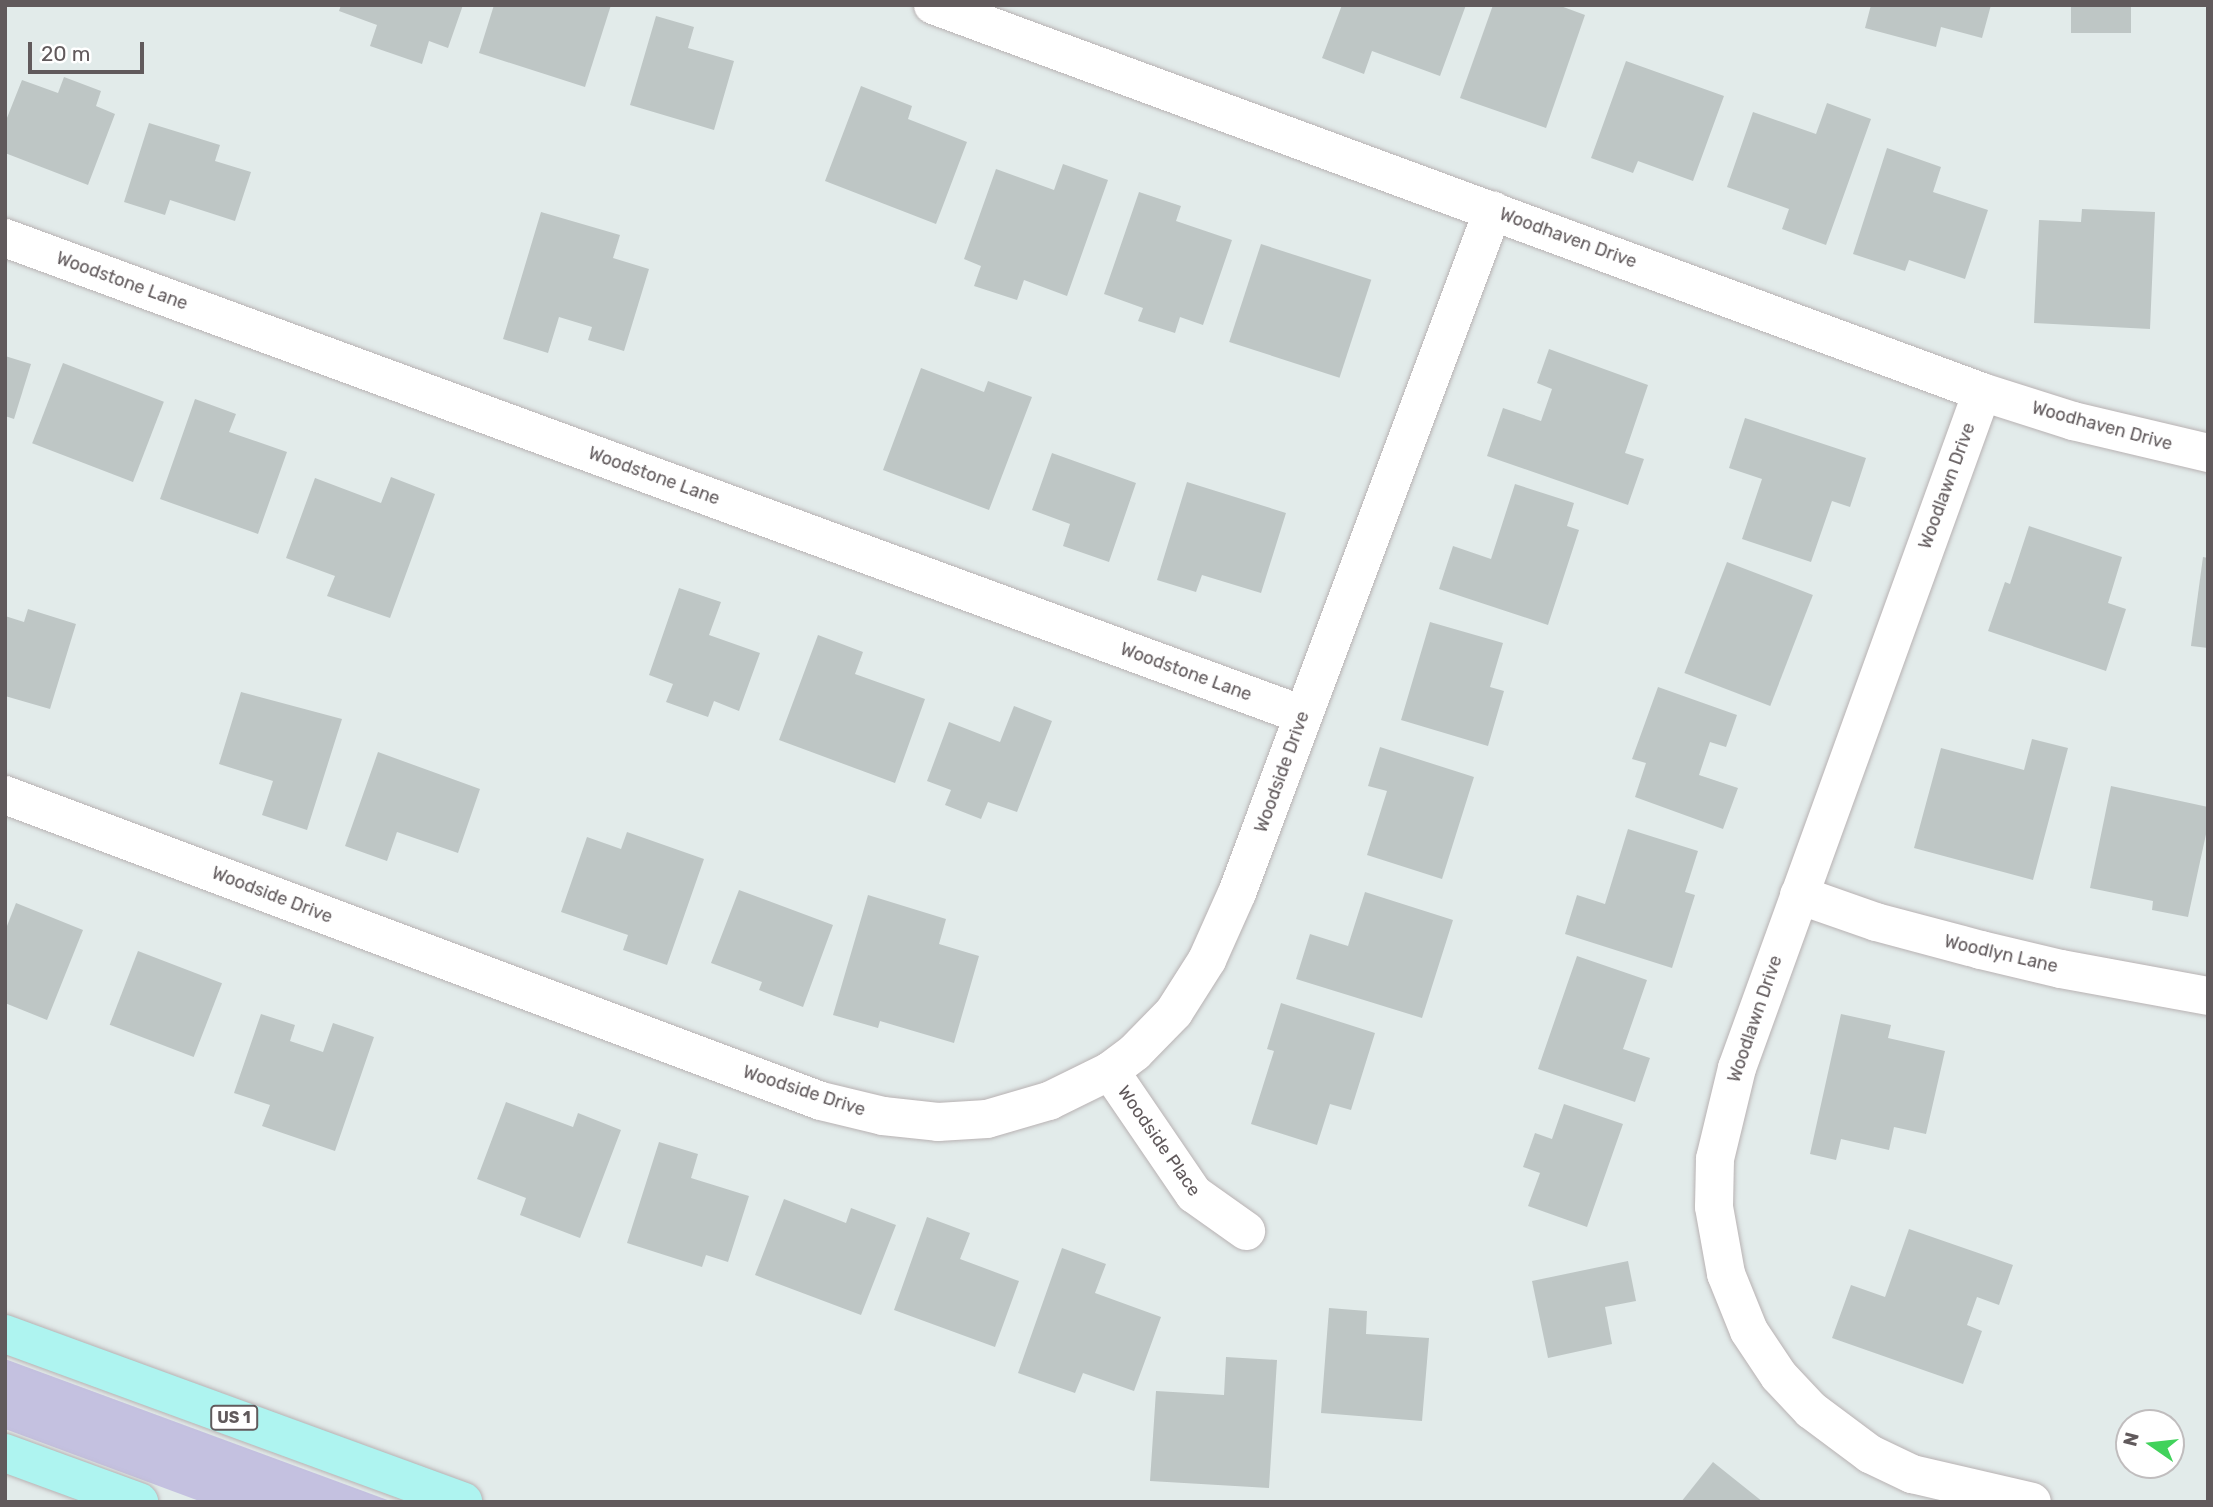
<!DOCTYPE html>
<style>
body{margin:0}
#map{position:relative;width:2213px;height:1507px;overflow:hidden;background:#e2ebea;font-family:Rubik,sans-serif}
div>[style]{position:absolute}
.green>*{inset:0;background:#c4c1e0}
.building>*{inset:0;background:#bec6c5;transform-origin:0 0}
.roads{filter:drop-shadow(0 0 2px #b8b2b3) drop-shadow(0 0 2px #b8b2b3)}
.minor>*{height:38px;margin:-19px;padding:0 19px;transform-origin:19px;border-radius:19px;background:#fff}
.major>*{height:38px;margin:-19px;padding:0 19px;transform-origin:19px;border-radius:19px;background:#aef4f0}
span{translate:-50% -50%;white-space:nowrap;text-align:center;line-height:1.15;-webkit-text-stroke:6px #fff;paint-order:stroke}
.shield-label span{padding:2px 5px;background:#fff;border:2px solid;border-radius:5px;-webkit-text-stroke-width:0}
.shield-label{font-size:16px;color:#615a5c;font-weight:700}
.street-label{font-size:18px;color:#615a5c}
.frame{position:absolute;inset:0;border:7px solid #615a5c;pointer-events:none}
.north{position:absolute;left:2115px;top:1409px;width:70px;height:70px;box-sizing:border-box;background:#fff;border:2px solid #c0bdbe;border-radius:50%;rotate:284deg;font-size:19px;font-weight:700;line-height:28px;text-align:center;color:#615a5c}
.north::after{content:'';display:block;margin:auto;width:24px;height:32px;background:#41d25b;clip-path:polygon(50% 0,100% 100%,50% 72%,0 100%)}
.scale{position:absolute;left:28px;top:42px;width:116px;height:32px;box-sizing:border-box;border:4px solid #615a5c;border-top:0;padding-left:9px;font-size:21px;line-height:24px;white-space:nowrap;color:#615a5c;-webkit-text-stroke:5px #fff;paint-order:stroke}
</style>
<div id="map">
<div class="green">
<div style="clip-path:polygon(5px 1359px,393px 1502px,202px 1502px,5px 1429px)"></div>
</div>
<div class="building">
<div style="clip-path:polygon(341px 5px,463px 5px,448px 48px,429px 41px,422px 64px,370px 46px,377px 25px,339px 11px)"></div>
<div style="clip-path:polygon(494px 5px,611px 5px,585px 87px,479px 53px)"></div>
<div style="clip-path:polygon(1342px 5px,1466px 5px,1440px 76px,1372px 51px,1364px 74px,1322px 58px)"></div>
<div style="clip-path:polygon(1493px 5px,1558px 5px,1585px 15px,1546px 128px,1460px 98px)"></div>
<div style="clip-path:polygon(1871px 5px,1991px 5px,1982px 38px,1941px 27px,1936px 47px,1865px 28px)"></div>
<div style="left:2071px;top:5px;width:60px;height:28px"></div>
<div style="clip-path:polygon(656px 16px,694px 27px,688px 48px,734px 61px,714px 130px,630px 105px)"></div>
<div style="clip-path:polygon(1626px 61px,1724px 96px,1693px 181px,1638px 161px,1633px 173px,1591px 158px)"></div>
<div style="clip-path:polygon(64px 77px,101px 91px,96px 106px,115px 114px,88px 185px,5px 153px,5px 123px,22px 80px,58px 93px)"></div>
<div style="clip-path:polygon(861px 86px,912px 106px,908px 119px,967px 142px,936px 224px,825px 181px)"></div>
<div style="clip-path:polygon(1827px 103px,1871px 119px,1826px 245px,1782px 229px,1789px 209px,1727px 187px,1753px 112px,1816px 134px)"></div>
<div style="clip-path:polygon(149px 123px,220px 145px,215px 161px,251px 172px,235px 221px,170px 200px,165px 215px,124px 202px)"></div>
<div style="clip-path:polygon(1887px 148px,1941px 167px,1933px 192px,1988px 210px,1965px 279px,1909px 260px,1905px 271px,1853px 254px)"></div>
<div style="clip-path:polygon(1063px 164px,1108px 180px,1067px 296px,1024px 280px,1017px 300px,974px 286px,981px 266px,964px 259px,996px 169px,1054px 190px)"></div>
<div style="clip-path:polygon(1139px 192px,1181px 206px,1176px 221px,1232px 240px,1203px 325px,1180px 317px,1175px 333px,1138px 321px,1143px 308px,1104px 294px)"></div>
<div style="clip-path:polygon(2082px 209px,2155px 212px,2150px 329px,2034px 323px,2039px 220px,2081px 222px)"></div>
<div style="clip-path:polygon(541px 212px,620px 235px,613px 258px,649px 269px,624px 351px,588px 340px,592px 327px,559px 317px,548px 353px,503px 339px)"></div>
<div style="left:1261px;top:244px;width:116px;height:103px;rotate:18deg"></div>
<div style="clip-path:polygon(1549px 349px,1648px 385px,1625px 453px,1644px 459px,1628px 505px,1487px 456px,1503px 408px,1541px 421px,1552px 389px,1537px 383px)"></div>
<div style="clip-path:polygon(5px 356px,31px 364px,14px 419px,5px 416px)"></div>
<div style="left:63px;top:363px;width:108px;height:86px;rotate:21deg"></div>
<div style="clip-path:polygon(921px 368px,984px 392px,988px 381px,1032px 397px,989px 510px,883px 470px)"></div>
<div style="clip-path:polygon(195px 399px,236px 414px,229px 432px,287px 452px,258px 534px,160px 499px)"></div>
<div style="clip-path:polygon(1745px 418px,1866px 458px,1850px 507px,1832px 501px,1811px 562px,1742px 539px,1762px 479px,1729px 468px)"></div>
<div style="clip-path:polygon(1052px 453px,1136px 483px,1109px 562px,1063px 546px,1070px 524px,1032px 510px)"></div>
<div style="clip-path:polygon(391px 477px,435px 494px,390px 618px,327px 596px,335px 576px,286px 558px,315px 478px,381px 503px)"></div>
<div style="clip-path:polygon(1187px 482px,1286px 513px,1261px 593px,1202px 575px,1196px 592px,1157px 580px)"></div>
<div style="clip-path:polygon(1515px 484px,1574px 503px,1567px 526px,1579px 530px,1548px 625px,1439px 589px,1453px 546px,1491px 559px)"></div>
<div style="clip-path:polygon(2029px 526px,2122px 557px,2108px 603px,2126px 609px,2106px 671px,1988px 631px,2005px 582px,2010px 584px)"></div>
<div style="clip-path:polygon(2203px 557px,2208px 558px,2208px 648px,2191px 646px)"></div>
<div style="left:1727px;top:562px;width:92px;height:119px;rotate:21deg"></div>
<div style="clip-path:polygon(679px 588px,721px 602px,709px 635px,760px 653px,739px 711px,714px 701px,708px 717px,666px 702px,673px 684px,649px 675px)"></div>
<div style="clip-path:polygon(28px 609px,76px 624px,50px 709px,5px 696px,5px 616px,24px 622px)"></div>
<div style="clip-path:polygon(1430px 622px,1503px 643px,1490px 687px,1504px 691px,1488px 746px,1401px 720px)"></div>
<div style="clip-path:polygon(818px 635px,863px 652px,855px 674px,925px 699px,895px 783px,779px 740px)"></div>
<div style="clip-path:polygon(1658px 687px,1737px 715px,1726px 747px,1710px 742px,1699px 775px,1738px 788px,1723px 829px,1635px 797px,1646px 763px,1632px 759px)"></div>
<div style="clip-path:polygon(241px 692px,342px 719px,307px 830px,262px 815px,273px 781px,219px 764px)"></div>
<div style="clip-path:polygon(1014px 706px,1052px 721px,1017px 812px,988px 802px,981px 819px,945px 805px,951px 790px,927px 781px,949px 722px,1000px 742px)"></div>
<div style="clip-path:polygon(2032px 739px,2068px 748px,2033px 880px,1914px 848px,1941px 748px,2024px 770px)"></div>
<div style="clip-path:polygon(1380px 747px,1474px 777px,1442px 879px,1367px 855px,1387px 791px,1368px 786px)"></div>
<div style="clip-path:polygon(378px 752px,480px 789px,458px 853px,397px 832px,387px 861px,345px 846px)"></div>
<div style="clip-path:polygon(2111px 786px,2208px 807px,2208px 825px,2188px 917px,2152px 910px,2153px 901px,2090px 888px)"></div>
<div style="clip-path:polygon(1628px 829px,1698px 851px,1685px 892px,1695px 895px,1672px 968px,1565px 934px,1577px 895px,1605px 904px)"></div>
<div style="clip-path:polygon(627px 832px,704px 859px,667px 965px,623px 950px,628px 935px,561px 912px,587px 837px,621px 849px)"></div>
<div style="clip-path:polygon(739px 890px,833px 925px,803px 1007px,759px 990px,762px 982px,711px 963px)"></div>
<div style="clip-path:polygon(1365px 892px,1453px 920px,1422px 1018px,1296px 979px,1310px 934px,1348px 946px)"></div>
<div style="clip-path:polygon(868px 895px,946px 919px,939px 944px,979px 956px,954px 1043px,880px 1021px,878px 1028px,833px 1015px)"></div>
<div style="clip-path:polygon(16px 903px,83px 930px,47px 1020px,5px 1003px,5px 931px)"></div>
<div style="left:138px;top:951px;width:90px;height:79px;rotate:21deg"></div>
<div style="clip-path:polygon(1577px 956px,1647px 980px,1623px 1049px,1650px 1058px,1635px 1102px,1538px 1069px)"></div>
<div style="clip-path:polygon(1281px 1003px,1375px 1033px,1351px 1110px,1330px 1104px,1317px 1145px,1251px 1124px,1274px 1051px,1267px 1049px)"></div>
<div style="clip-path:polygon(261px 1014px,295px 1025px,290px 1041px,323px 1052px,333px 1023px,374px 1037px,335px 1151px,262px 1126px,270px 1105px,234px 1093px)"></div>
<div style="clip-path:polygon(1841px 1014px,1891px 1025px,1888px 1038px,1945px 1051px,1926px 1134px,1894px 1127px,1889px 1150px,1841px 1139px,1836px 1160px,1810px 1154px)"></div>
<div style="clip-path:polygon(506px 1102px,573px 1127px,578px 1113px,621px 1130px,580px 1238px,520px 1215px,526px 1198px,477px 1179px)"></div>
<div style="clip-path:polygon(1564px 1104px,1623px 1124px,1587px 1227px,1528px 1206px,1540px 1173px,1523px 1167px,1535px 1133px,1552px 1139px)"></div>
<div style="clip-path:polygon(659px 1142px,698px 1154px,691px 1178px,749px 1196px,728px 1262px,706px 1255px,702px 1267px,627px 1243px)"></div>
<div style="clip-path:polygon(784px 1199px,846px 1223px,851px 1208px,896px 1225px,861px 1315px,755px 1275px)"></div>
<div style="clip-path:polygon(927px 1217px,970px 1233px,960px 1259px,1019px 1281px,995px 1347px,894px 1310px)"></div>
<div style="clip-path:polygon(1909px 1229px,2013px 1265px,1999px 1305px,1977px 1297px,1967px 1325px,1982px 1331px,1963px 1384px,1832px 1338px,1851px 1285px,1885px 1297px)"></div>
<div style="clip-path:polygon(1062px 1248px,1106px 1264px,1095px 1293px,1161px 1317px,1134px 1391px,1083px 1373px,1075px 1393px,1018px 1373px)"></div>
<div style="clip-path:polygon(1628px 1261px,1636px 1301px,1605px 1307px,1612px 1344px,1548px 1358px,1532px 1281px)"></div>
<div style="clip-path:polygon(1329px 1308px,1367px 1311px,1366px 1334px,1429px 1338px,1422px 1421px,1321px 1413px)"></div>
<div style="clip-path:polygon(1226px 1357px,1277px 1360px,1269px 1488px,1150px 1481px,1156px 1391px,1224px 1395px)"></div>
<div style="clip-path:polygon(1713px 1462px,1763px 1502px,1681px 1502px)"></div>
</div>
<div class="roads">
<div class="minor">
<div style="left:933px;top:5px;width:1118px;rotate:20.25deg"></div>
<div style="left:1982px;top:392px;width:96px;rotate:17.7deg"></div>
<div style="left:2073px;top:421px;width:139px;rotate:13.3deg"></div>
<div style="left:5px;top:238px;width:1383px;rotate:20.18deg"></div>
<div style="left:1982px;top:392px;width:719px;rotate:109.92deg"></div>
<div style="left:1737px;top:1068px;width:94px;rotate:103.6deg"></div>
<div style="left:1715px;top:1159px;width:48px;rotate:91.2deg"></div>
<div style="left:1714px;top:1207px;width:68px;rotate:79.8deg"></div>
<div style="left:1726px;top:1274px;width:61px;rotate:68deg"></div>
<div style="left:1749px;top:1331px;width:54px;rotate:56.3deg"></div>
<div style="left:1779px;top:1376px;width:47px;rotate:46.7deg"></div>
<div style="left:1811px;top:1410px;width:74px;rotate:36.7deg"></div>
<div style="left:1870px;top:1454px;width:47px;rotate:25.5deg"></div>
<div style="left:1912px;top:1474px;width:123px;rotate:13.1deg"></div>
<div style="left:5px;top:795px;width:871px;rotate:20.56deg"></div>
<div style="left:821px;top:1101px;width:64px;rotate:13.6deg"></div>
<div style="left:883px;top:1116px;width:55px;rotate:6.2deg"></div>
<div style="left:938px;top:1122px;width:49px;rotate:-3.5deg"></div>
<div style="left:987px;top:1119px;width:65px;rotate:-16.2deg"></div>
<div style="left:1049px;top:1101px;width:68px;rotate:-26.2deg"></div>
<div style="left:1110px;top:1071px;width:31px;rotate:-37deg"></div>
<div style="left:1135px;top:1052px;width:56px;rotate:-45.7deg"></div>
<div style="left:1174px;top:1012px;width:62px;rotate:-57.6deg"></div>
<div style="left:1207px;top:960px;width:73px;rotate:-65.9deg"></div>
<div style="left:1237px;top:893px;width:729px;rotate:-69.45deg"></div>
<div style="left:1799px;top:895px;width:82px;rotate:19.3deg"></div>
<div style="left:1876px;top:922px;width:109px;rotate:14.9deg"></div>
<div style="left:1981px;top:950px;width:82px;rotate:13.4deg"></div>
<div style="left:2061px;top:969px;width:149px;rotate:10.4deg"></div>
<div style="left:1110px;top:1071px;width:149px;rotate:55.7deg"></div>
<div style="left:1194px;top:1194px;width:64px;rotate:35.4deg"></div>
</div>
<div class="major">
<div style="left:5px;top:1334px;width:488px;rotate:20.1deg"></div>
<div style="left:5px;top:1453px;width:143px;rotate:20.1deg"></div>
</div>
</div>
<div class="shield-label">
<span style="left:234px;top:1418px">US 1</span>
</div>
<div class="street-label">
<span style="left:1568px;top:238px;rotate:20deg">Woodhaven Drive</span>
<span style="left:122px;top:281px;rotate:20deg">Woodstone Lane</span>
<span style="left:2102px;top:426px;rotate:15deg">Woodhaven Drive</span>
<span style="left:654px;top:476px;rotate:20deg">Woodstone Lane</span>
<span style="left:1947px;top:486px;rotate:-70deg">Woodlawn Drive</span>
<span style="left:1186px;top:672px;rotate:20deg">Woodstone Lane</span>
<span style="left:1282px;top:772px;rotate:-70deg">Woodside Drive</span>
<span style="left:272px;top:895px;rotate:21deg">Woodside Drive</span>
<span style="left:2001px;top:954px;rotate:13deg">Woodlyn Lane</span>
<span style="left:1755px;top:1019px;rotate:-71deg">Woodlawn Drive</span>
<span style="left:804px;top:1091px;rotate:18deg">Woodside Drive</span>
<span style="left:1159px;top:1141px;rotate:55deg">Woodside Place</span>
</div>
<div class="frame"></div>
<div class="north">N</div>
<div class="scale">20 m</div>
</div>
